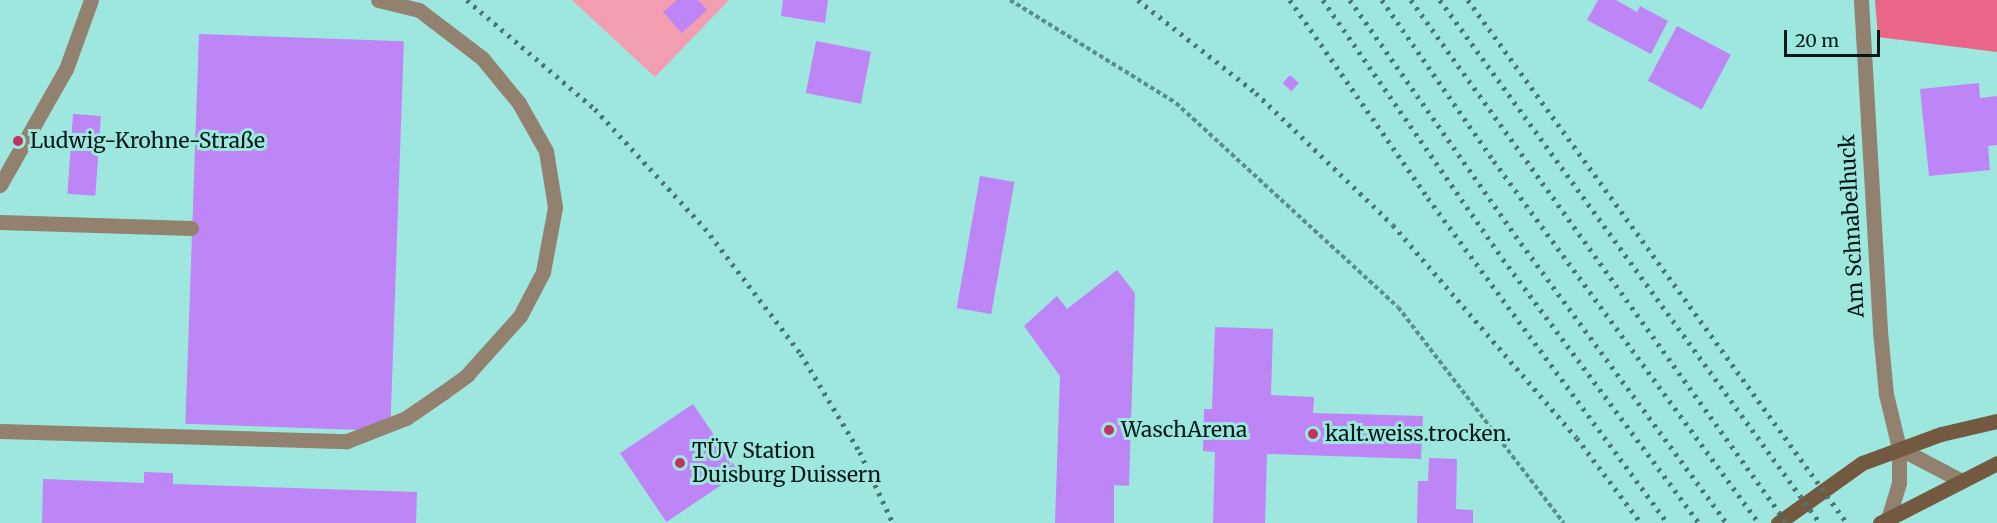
<!DOCTYPE html>
<meta charset="utf-8">
<style>
body{margin:0}
#map{position:relative;width:1997px;height:523px;overflow:hidden;background:#9de7de;font-family:Merriweather,serif}
div>[style]{position:absolute}
.green>*{inset:0;background:#f39eb0}
.forest>*{inset:0;background:#ea6689}
.building>*{inset:0;background:#be85f6;transform-origin:0 0}
.path>*{height:4px;margin-top:-2px;transform-origin:0;background:repeating-linear-gradient(90deg,#5b8f89 0 4.5px,transparent 0 7.5px)}
.service>*{height:15px;margin:-7.5px;padding:0 7.5px;transform-origin:7.5px;border-radius:7.5px;background:#938170}
.minor>*{height:15px;margin:-7.5px;padding:0 7.5px;transform-origin:7.5px;border-radius:7.5px;background:#938170}
.secondary>*{height:15px;margin:-7.5px;padding:0 7.5px;transform-origin:7.5px;border-radius:7.5px;background:#72593f}
.rail>*{height:4.5px;margin-top:-2.25px;transform-origin:0;background:repeating-linear-gradient(90deg,#497873 0 3px,transparent 0 9px)}
.dots>*{width:16px;height:16px;translate:-50% -50%;box-sizing:border-box;border:3px solid #9de7de;border-radius:50%}
span{translate:-50% -50%;white-space:nowrap;text-align:center;line-height:1.15;-webkit-text-stroke:6px #9de7de;paint-order:stroke}
.poi-label{font-size:21px;color:#001815}
.left{translate:0 -50%;text-align:left}
.street-label{font-size:21px;color:#001815}
.scale{position:absolute;left:1784px;top:30px;width:96px;height:27px;box-sizing:border-box;border:3px solid #001815;border-top:0;padding-left:8px;font-size:18px;line-height:21px;white-space:nowrap;color:#001815;-webkit-text-stroke:4px #9de7de;paint-order:stroke}
</style>
<div id="map">
<div class="green">
<div style="clip-path:polygon(572px 0,729px 0,655px 77px)"></div>
</div>
<div class="forest">
<div style="clip-path:polygon(1875px 0,1997px 0,1997px 52px,1878px 37px)"></div>
</div>
<div class="building">
<div style="clip-path:polygon(677px 0,698px 0,707px 10px,682px 33px,663px 12px)"></div>
<div style="clip-path:polygon(783px 0,828px 0,825px 23px,781px 16px)"></div>
<div style="clip-path:polygon(1598px 0,1616px 0,1637px 12px,1640px 6px,1668px 21px,1651px 54px,1587px 20px)"></div>
<div style="left:1677px;top:26px;width:61px;height:62px;rotate:28deg"></div>
<div style="left:199px;top:34px;width:205px;height:390px;rotate:2deg"></div>
<div style="left:816px;top:41px;width:56px;height:53px;rotate:11deg"></div>
<div style="left:1290px;top:75px;width:12px;height:11px;rotate:42deg"></div>
<div style="clip-path:polygon(1979px 83px,1980px 98px,1997px 96px,1997px 145px,1988px 146px,1990px 170px,1929px 176px,1920px 89px)"></div>
<div style="left:73px;top:114px;width:28px;height:80px;rotate:4deg"></div>
<div style="left:980px;top:176px;width:35px;height:134px;rotate:10deg"></div>
<div style="clip-path:polygon(1117px 270px,1135px 293px,1129px 486px,1114px 485px,1114px 523px,1055px 523px,1060px 376px,1024px 326px,1057px 296px,1067px 309px)"></div>
<div style="clip-path:polygon(1215px 327px,1273px 329px,1271px 395px,1314px 397px,1313px 413px,1423px 416px,1421px 459px,1267px 454px,1265px 523px,1213px 523px,1215px 452px,1203px 451px,1204px 409px,1212px 409px)"></div>
<div style="left:693px;top:404px;width:83px;height:88px;rotate:56deg"></div>
<div style="clip-path:polygon(1429px 458px,1457px 459px,1456px 509px,1473px 510px,1473px 523px,1417px 523px,1418px 481px,1428px 481px)"></div>
<div style="clip-path:polygon(144px 472px,173px 473px,173px 484px,417px 492px,416px 523px,42px 523px,43px 479px,144px 483px)"></div>
</div>
<div class="path">
<div style="left:1010px;top:0;width:195px;rotate:31.8deg"></div>
<div style="left:1176px;top:103px;width:301px;rotate:42.6deg"></div>
<div style="left:1398px;top:307px;width:272px;rotate:52.5deg"></div>
</div>
<div class="service">
<div style="left:0;top:222px;width:191px;rotate:1.8deg"></div>
<div style="left:0;top:431px;width:347px;rotate:1.7deg"></div>
<div style="left:347px;top:441px;width:63px;rotate:-21.3deg"></div>
<div style="left:406px;top:418px;width:46px;rotate:-34.4deg"></div>
<div style="left:444px;top:392px;width:29px;rotate:-36deg"></div>
<div style="left:467px;top:375px;width:79px;rotate:-48.1deg"></div>
<div style="left:520px;top:316px;width:50px;rotate:-62.4deg"></div>
<div style="left:543px;top:272px;width:66px;rotate:-79.5deg"></div>
<div style="left:555px;top:207px;width:57px;rotate:-99.1deg"></div>
<div style="left:546px;top:151px;width:55px;rotate:-119.4deg"></div>
<div style="left:519px;top:103px;width:58px;rotate:-129.4deg"></div>
<div style="left:482px;top:58px;width:79px;rotate:-142.7deg"></div>
<div style="left:419px;top:10px;width:42px;rotate:-166.3deg"></div>
</div>
<div class="minor">
<div style="left:1861px;top:0;width:332px;rotate:86.7deg"></div>
<div style="left:1880px;top:331px;width:63px;rotate:84.6deg"></div>
<div style="left:1886px;top:394px;width:56px;rotate:76.5deg"></div>
<div style="left:1899px;top:448px;width:35px;rotate:90deg"></div>
<div style="left:1899px;top:483px;width:37px;rotate:107deg"></div>
<div style="left:0;top:185px;width:133px;rotate:-60.4deg"></div>
<div style="left:66px;top:69px;width:73px;rotate:-70.1deg"></div>
<div style="left:1899px;top:448px;width:69px;rotate:27.7deg"></div>
</div>
<div class="secondary">
<div style="left:1778px;top:523px;width:103px;rotate:-35.5deg"></div>
<div style="left:1862px;top:463px;width:84px;rotate:-20.2deg"></div>
<div style="left:1941px;top:434px;width:57px;rotate:-13.1deg"></div>
<div style="left:1880px;top:523px;width:131px;rotate:-27.1deg"></div>
</div>
<div class="rail">
<div style="left:467px;top:0;width:168px;rotate:40.4deg"></div>
<div style="left:595px;top:109px;width:162px;rotate:47.3deg"></div>
<div style="left:705px;top:228px;width:158px;rotate:52.7deg"></div>
<div style="left:801px;top:354px;width:114px;rotate:59deg"></div>
<div style="left:860px;top:452px;width:78px;rotate:65.1deg"></div>
<div style="left:1138px;top:0;width:150px;rotate:38.2deg"></div>
<div style="left:1256px;top:93px;width:190px;rotate:43.9deg"></div>
<div style="left:1393px;top:225px;width:281px;rotate:49.2deg"></div>
<div style="left:1577px;top:438px;width:106px;rotate:53deg"></div>
<div style="left:1290px;top:0;width:241px;rotate:55.1deg"></div>
<div style="left:1428px;top:198px;width:404px;rotate:53.6deg"></div>
<div style="left:1323px;top:0;width:315px;rotate:55.2deg"></div>
<div style="left:1503px;top:259px;width:329px;rotate:53.4deg"></div>
<div style="left:1350px;top:0;width:297px;rotate:54.9deg"></div>
<div style="left:1521px;top:243px;width:348px;rotate:53.7deg"></div>
<div style="left:1382px;top:0;width:196px;rotate:55.2deg"></div>
<div style="left:1494px;top:161px;width:449px;rotate:53.8deg"></div>
<div style="left:1411px;top:0;width:644px;rotate:54.29deg"></div>
<div style="left:1440px;top:0;width:646px;rotate:54deg"></div>
<div style="left:1468px;top:0;width:646px;rotate:54.07deg"></div>
</div>
<div class="dots">
<div style="left:18px;top:141px;background:#c13462"></div>
<div style="left:1109px;top:430px;background:#c13462"></div>
<div style="left:1313px;top:434px;background:#c13462"></div>
<div style="left:680px;top:463px;background:#c13462"></div>
</div>
<div class="poi-label">
<span class="left" style="left:30px;top:141px">Ludwig-Krohne-Straße</span>
<span class="left" style="left:1121px;top:430px">WaschArena</span>
<span class="left" style="left:1325px;top:434px">kalt.weiss.trocken.</span>
<span class="left" style="left:692px;top:463px">TÜV Station<br>Duisburg Duissern</span>
</div>
<div class="street-label">
<span style="left:1852px;top:226px;rotate:-93deg">Am Schnabelhuck</span>
</div>
<div class="scale">20 m</div>
</div>
